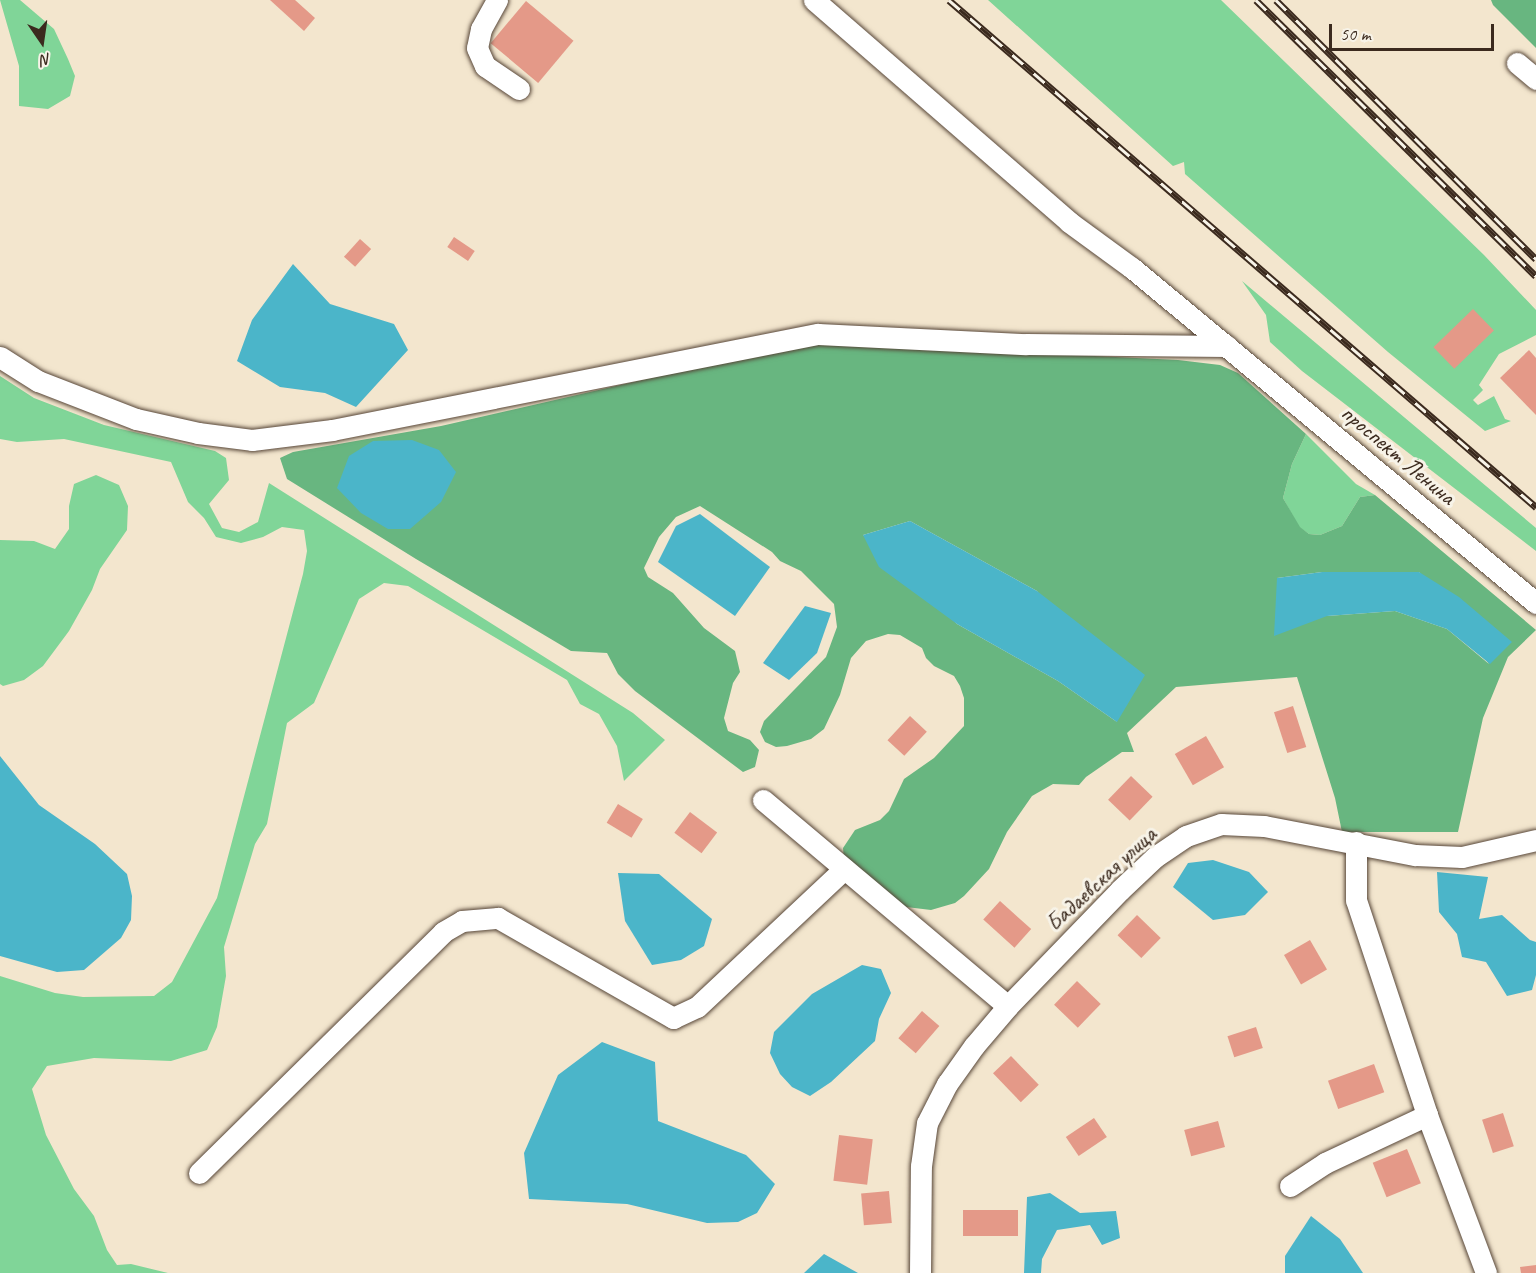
<!DOCTYPE html>
<meta charset="utf-8">
<style>
body{margin:0}
#map{position:relative;width:1536px;height:1273px;overflow:hidden;background:#f3e6ce;font-family:Caveat,sans-serif}
div>[style]{position:absolute}
.green>*{inset:0;background:#80d598}
.forest>*{inset:0;background:#68b680}
.water>*{inset:0;background:#4bb5c9}
.building>*{inset:0;background:#e49988;transform-origin:0 0}
.roads{filter:drop-shadow(0 0 2px #574638) drop-shadow(0 0 2px #574638)}
.minor>*{height:21px;margin:-10.5px;padding:0 10.5px;transform-origin:10.5px;border-radius:10.5px;background:#fff}
.rail>*{height:7px;margin-top:-3.5px;transform-origin:0;background:repeating-linear-gradient(90deg,#f7f3e8 0 14px,#3b2a1e 0 28px);box-sizing:border-box;border-block:2px solid #3b2a1e}
span{translate:-50% -50%;white-space:nowrap;text-align:center;line-height:1.15;-webkit-text-stroke:6px #f7f3e8;paint-order:stroke}
.street-label{font-size:24px;color:#3b2a1e}
.north{position:absolute;left:12px;top:12px;width:60px;height:60px;-webkit-text-stroke:4px #f7f3e8;paint-order:stroke;rotate:167deg;font-size:16px;font-weight:700;line-height:24px;text-align:center;color:#3b2a1e}
.north::after{content:'';display:block;margin:auto;width:21px;height:27px;background:#3b2a1e;clip-path:polygon(50% 0,100% 100%,50% 72%,0 100%)}
.scale{position:absolute;left:1329px;top:24px;width:165px;height:27px;box-sizing:border-box;border:3px solid #3b2a1e;border-top:0;padding-left:8px;font-size:18px;line-height:21px;white-space:nowrap;color:#3b2a1e;-webkit-text-stroke:4px #f7f3e8;paint-order:stroke}
</style>
<div id="map">
<div class="green">
<div style="clip-path:polygon(0 0,20px 0,54px 29px,68px 59px,75px 76px,70px 96px,48px 109px,19px 106px,19px 66px)"></div>
<div style="clip-path:polygon(988px 0,1221px 0,1484px 255px,1536px 310px,1536px 335px,1499px 354px,1479px 385px,1483px 390px,1473px 400px,1478px 405px,1494px 396px,1505px 419px,1511px 421px,1485px 431px,1388px 352px,1185px 174px,1184px 162px,1173px 166px)"></div>
<div style="clip-path:polygon(1242px 281px,1536px 528px,1536px 551px,1302px 371px,1270px 342px,1266px 315px)"></div>
<div style="clip-path:polygon(0 376px,34px 398px,104px 425px,215px 451px,226px 458px,229px 480px,209px 504px,222px 528px,239px 532px,258px 522px,269px 483px,633px 713px,665px 740px,624px 781px,617px 746px,599px 714px,580px 704px,567px 680px,408px 586px,384px 583px,359px 599px,314px 703px,287px 723px,267px 824px,255px 844px,224px 947px,226px 976px,217px 1027px,207px 1050px,171px 1061px,94px 1058px,47px 1066px,32px 1089px,46px 1135px,74px 1189px,94px 1216px,107px 1250px,117px 1265px,131px 1264px,168px 1273px,0 1273px,0 976px,55px 993px,83px 997px,154px 996px,172px 982px,217px 898px,303px 574px,307px 551px,304px 530px,282px 527px,263px 537px,241px 543px,216px 537px,204px 518px,188px 502px,171px 462px,64px 439px,17px 442px,0 439px)"></div>
<div style="clip-path:polygon(1306px 434px,1356px 484px,1375px 495px,1360px 497px,1342px 526px,1320px 535px,1309px 534px,1299px 527px,1283px 498px,1292px 464px)"></div>
<div style="clip-path:polygon(96px 475px,119px 485px,128px 506px,127px 530px,100px 569px,92px 590px,69px 631px,43px 666px,24px 680px,3px 686px,0 684px,0 540px,34px 541px,55px 549px,69px 529px,69px 506px,74px 484px)"></div>
</div>
<div class="forest">
<div style="clip-path:polygon(1491px 0,1536px 0,1536px 48px,1493px 5px)"></div>
<div style="clip-path:polygon(evenodd,825px 343px,1178px 360px,1220px 365px,1238px 373px,1306px 434px,1292px 464px,1283px 498px,1300px 527px,1309px 534px,1320px 535px,1342px 526px,1360px 497px,1375px 495px,1536px 630px,1508px 657px,1483px 718px,1458px 832px,1342px 832px,1335px 798px,1297px 677px,1176px 687px,1127px 733px,1134px 752px,1122px 752px,1086px 777px,1079px 785px,1053px 784px,1032px 796px,1007px 832px,989px 869px,964px 896px,955px 903px,931px 910px,898px 906px,844px 860px,843px 848px,855px 830px,880px 820px,889px 811px,904px 779px,934px 758px,964px 726px,964px 698px,960px 686px,954px 676px,934px 666px,926px 658px,922px 648px,900px 635px,888px 634px,866px 641px,851px 658px,840px 695px,824px 729px,811px 739px,787px 746px,776px 747px,765px 742px,760px 732px,764px 721px,826px 657px,837px 627px,834px 604px,801px 571px,780px 561px,772px 552px,700px 506px,676px 517px,659px 537px,644px 568px,648px 577px,673px 593px,704px 628px,735px 651px,740px 672px,733px 683px,724px 718px,728px 731px,750px 740px,759px 750px,755px 767px,743px 772px,635px 691px,618px 674px,607px 653px,571px 651px,416px 559px,287px 479px,280px 458px,293px 452px,441px 426px,794px 345px,825px 343px,910px 521px,1037px 591px,1117px 722px,1058px 681px,957px 624px,863px 535px,910px 521px,825px 343px,1322px 572px,1419px 572px,1489px 664px,1447px 629px,1395px 611px,1327px 616px,1277px 578px,1322px 572px)"></div>
</div>
<div class="water">
<div style="clip-path:polygon(293px 264px,330px 304px,394px 324px,408px 350px,356px 407px,325px 393px,280px 387px,237px 361px,252px 320px)"></div>
<div style="clip-path:polygon(412px 440px,439px 450px,456px 472px,441px 502px,410px 529px,388px 529px,361px 513px,337px 488px,349px 456px,373px 441px)"></div>
<div style="clip-path:polygon(700px 514px,770px 567px,735px 616px,658px 562px,676px 526px)"></div>
<div style="clip-path:polygon(910px 521px,1037px 591px,1145px 675px,1117px 722px,1058px 681px,957px 624px,879px 567px,863px 535px)"></div>
<div style="clip-path:polygon(1322px 572px,1419px 572px,1459px 597px,1512px 642px,1490px 664px,1447px 629px,1395px 611px,1327px 616px,1274px 636px,1277px 578px)"></div>
<div style="clip-path:polygon(805px 606px,831px 613px,817px 653px,789px 680px,763px 663px)"></div>
<div style="clip-path:polygon(0 756px,39px 805px,95px 844px,127px 874px,132px 896px,131px 920px,121px 938px,84px 970px,57px 972px,0 956px)"></div>
<div style="clip-path:polygon(1213px 860px,1249px 872px,1268px 892px,1245px 915px,1213px 920px,1173px 887px,1188px 863px)"></div>
<div style="clip-path:polygon(1437px 872px,1488px 877px,1479px 919px,1502px 915px,1530px 940px,1536px 942px,1536px 975px,1532px 990px,1507px 996px,1486px 962px,1462px 957px,1457px 934px,1439px 912px)"></div>
<div style="clip-path:polygon(618px 873px,659px 874px,712px 919px,704px 946px,681px 960px,652px 965px,625px 921px)"></div>
<div style="clip-path:polygon(862px 965px,881px 969px,891px 993px,879px 1019px,875px 1041px,831px 1082px,810px 1096px,792px 1087px,780px 1074px,770px 1053px,774px 1032px,812px 994px)"></div>
<div style="clip-path:polygon(602px 1042px,655px 1062px,658px 1121px,746px 1155px,775px 1184px,757px 1213px,738px 1222px,707px 1223px,627px 1204px,529px 1199px,524px 1153px,558px 1075px)"></div>
<div style="clip-path:polygon(1050px 1193px,1080px 1213px,1116px 1211px,1120px 1238px,1102px 1245px,1090px 1225px,1057px 1230px,1042px 1259px,1041px 1273px,1024px 1273px,1027px 1197px)"></div>
<div style="clip-path:polygon(1311px 1216px,1340px 1239px,1363px 1273px,1285px 1273px,1285px 1256px)"></div>
<div style="clip-path:polygon(824px 1254px,858px 1273px,804px 1273px)"></div>
</div>
<div class="building">
<div style="clip-path:polygon(270px 0,295px 0,315px 18px,304px 31px)"></div>
<div style="left:526px;top:1px;width:62px;height:55px;rotate:40deg"></div>
<div style="left:454px;top:237px;width:25px;height:12px;rotate:34deg"></div>
<div style="left:360px;top:239px;width:15px;height:24px;rotate:42deg"></div>
<div style="left:1473px;top:309px;width:30px;height:55px;rotate:46deg"></div>
<div style="clip-path:polygon(1529px 350px,1536px 358px,1536px 415px,1500px 378px)"></div>
<div style="left:1293px;top:706px;width:43px;height:20px;rotate:72deg"></div>
<div style="left:910px;top:716px;width:23px;height:33px;rotate:43deg"></div>
<div style="left:1206px;top:736px;width:36px;height:36px;rotate:60deg"></div>
<div style="left:1131px;top:776px;width:30px;height:33px;rotate:44deg"></div>
<div style="left:618px;top:804px;width:29px;height:22px;rotate:31deg"></div>
<div style="left:690px;top:812px;width:34px;height:26px;rotate:37deg"></div>
<div style="left:1000px;top:901px;width:42px;height:25px;rotate:42deg"></div>
<div style="left:1137px;top:915px;width:33px;height:28px;rotate:44deg"></div>
<div style="left:1310px;top:940px;width:34px;height:30px;rotate:60deg"></div>
<div style="left:1077px;top:981px;width:33px;height:33px;rotate:44deg"></div>
<div style="left:922px;top:1011px;width:23px;height:36px;rotate:41deg"></div>
<div style="left:1256px;top:1027px;width:22px;height:30px;rotate:72deg"></div>
<div style="left:1011px;top:1056px;width:40px;height:25px;rotate:46deg"></div>
<div style="left:1374px;top:1064px;width:30px;height:49px;rotate:70deg"></div>
<div style="left:1503px;top:1113px;width:35px;height:22px;rotate:72deg"></div>
<div style="left:1094px;top:1118px;width:23px;height:34px;rotate:56deg"></div>
<div style="left:1218px;top:1121px;width:27px;height:35px;rotate:75deg"></div>
<div style="left:839px;top:1135px;width:34px;height:46px;rotate:7deg"></div>
<div style="left:1407px;top:1149px;width:37px;height:37px;rotate:68deg"></div>
<div style="left:889px;top:1191px;width:32px;height:28px;rotate:85deg"></div>
<div style="left:963px;top:1210px;width:55px;height:26px"></div>
<div style="clip-path:polygon(1536px 1265px,1536px 1273px,1521px 1273px,1520px 1267px)"></div>
</div>
<div class="roads">
<div class="minor">
<div style="left:497px;top:0;width:33px;rotate:119deg"></div>
<div style="left:481px;top:29px;width:19px;rotate:102deg"></div>
<div style="left:477px;top:48px;width:20px;rotate:66deg"></div>
<div style="left:485px;top:66px;width:41px;rotate:34.1deg"></div>
<div style="left:814px;top:0;width:338px;rotate:41deg"></div>
<div style="left:1069px;top:222px;width:78px;rotate:36.1deg"></div>
<div style="left:1132px;top:268px;width:525px;rotate:39.67deg"></div>
<div style="left:1517px;top:63px;width:25px;rotate:40deg"></div>
<div style="left:0;top:357px;width:45px;rotate:32.3deg"></div>
<div style="left:38px;top:381px;width:105px;rotate:21.2deg"></div>
<div style="left:136px;top:419px;width:64px;rotate:12.7deg"></div>
<div style="left:198px;top:433px;width:54px;rotate:7.4deg"></div>
<div style="left:252px;top:440px;width:81px;rotate:-7.1deg"></div>
<div style="left:332px;top:430px;width:495px;rotate:-11.2deg"></div>
<div style="left:818px;top:334px;width:208px;rotate:2.8deg"></div>
<div style="left:1026px;top:344px;width:201px;rotate:0.6deg"></div>
<div style="left:763px;top:800px;width:320px;rotate:40.1deg"></div>
<div style="left:1356px;top:842px;width:58px;rotate:90deg"></div>
<div style="left:1356px;top:900px;width:226px;rotate:71.7deg"></div>
<div style="left:1427px;top:1115px;width:169px;rotate:69.5deg"></div>
<div style="left:199px;top:1173px;width:343px;rotate:-44.6deg"></div>
<div style="left:443px;top:932px;width:22px;rotate:-30deg"></div>
<div style="left:462px;top:921px;width:36px;rotate:-5deg"></div>
<div style="left:498px;top:918px;width:202px;rotate:29.7deg"></div>
<div style="left:673px;top:1018px;width:26px;rotate:-25deg"></div>
<div style="left:697px;top:1007px;width:202px;rotate:-43.2deg"></div>
<div style="left:1290px;top:1186px;width:42px;rotate:-33.3deg"></div>
<div style="left:1325px;top:1163px;width:113px;rotate:-25.2deg"></div>
<div style="left:920px;top:1273px;width:107px;rotate:-89.5deg"></div>
<div style="left:921px;top:1166px;width:43px;rotate:-82.1deg"></div>
<div style="left:927px;top:1123px;width:44px;rotate:-62.9deg"></div>
<div style="left:947px;top:1084px;width:47px;rotate:-54.6deg"></div>
<div style="left:974px;top:1046px;width:52px;rotate:-49.6deg"></div>
<div style="left:1008px;top:1006px;width:161px;rotate:-46deg"></div>
<div style="left:1120px;top:890px;width:48px;rotate:-43.3deg"></div>
<div style="left:1155px;top:857px;width:37px;rotate:-34deg"></div>
<div style="left:1186px;top:836px;width:37px;rotate:-19deg"></div>
<div style="left:1221px;top:824px;width:43px;rotate:2.7deg"></div>
<div style="left:1264px;top:826px;width:154px;rotate:10.9deg"></div>
<div style="left:1415px;top:855px;width:47px;rotate:2.4deg"></div>
<div style="left:1462px;top:857px;width:76px;rotate:-12.9deg"></div>
</div>
</div>
<div class="rail">
<div style="left:949px;top:0;width:776px;rotate:40.82deg"></div>
<div style="left:1256px;top:0;width:393px;rotate:44.6deg"></div>
<div style="left:1276px;top:0;width:367px;rotate:44.9deg"></div>
</div>
<div class="street-label">
<span style="left:1398px;top:455px;rotate:40deg">проспект Ленина</span>
<span style="left:1101px;top:879px;rotate:-43deg">Бадаевская улица</span>
</div>
<div class="north">N</div>
<div class="scale">50 m</div>
</div>
